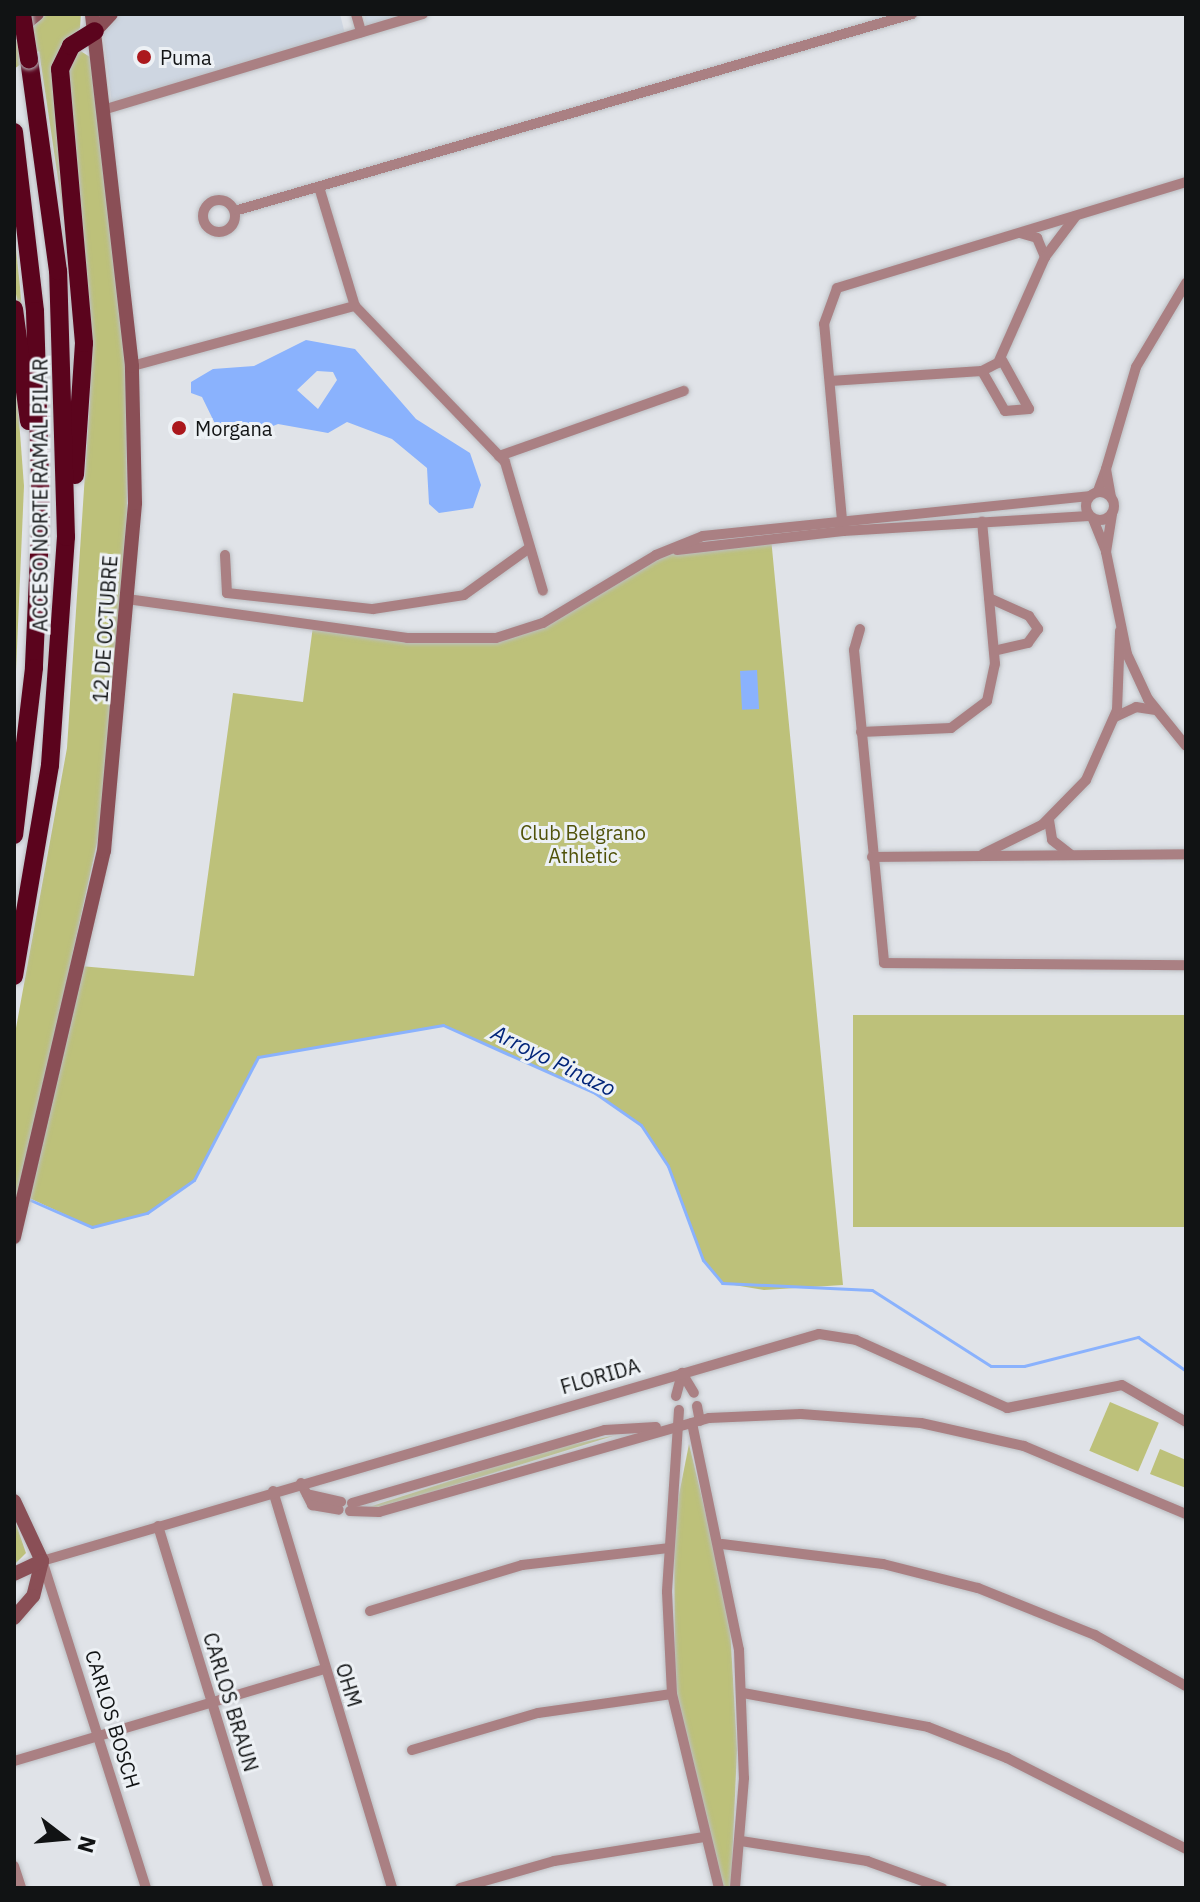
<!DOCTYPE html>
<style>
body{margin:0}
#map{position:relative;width:1200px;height:1902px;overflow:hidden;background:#e0e3e8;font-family:"IBM Plex Sans",sans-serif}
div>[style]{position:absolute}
.built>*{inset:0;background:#ced6e1}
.green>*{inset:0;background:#bdc17a;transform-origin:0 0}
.water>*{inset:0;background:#8ab2fd;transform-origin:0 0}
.stream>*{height:3px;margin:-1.5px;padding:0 1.5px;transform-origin:1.5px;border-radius:1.5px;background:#8ab2fd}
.roads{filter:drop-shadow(0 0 2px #bbbec2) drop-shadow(0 0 2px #bbbec2)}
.street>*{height:10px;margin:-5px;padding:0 5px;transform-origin:5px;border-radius:5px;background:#aa8083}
.street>.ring{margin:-5px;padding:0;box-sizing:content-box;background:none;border:10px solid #aa8083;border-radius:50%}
.secondary>*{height:14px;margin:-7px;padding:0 7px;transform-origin:7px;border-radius:7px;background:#8a4f56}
.highway>*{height:18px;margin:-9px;padding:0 9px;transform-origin:9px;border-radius:9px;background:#5b041d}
.bridges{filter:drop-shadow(0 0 2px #bbbec2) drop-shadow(0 0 2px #bbbec2)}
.highway-bridge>*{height:18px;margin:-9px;padding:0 9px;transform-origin:9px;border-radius:9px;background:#5b041d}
.dots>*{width:22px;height:22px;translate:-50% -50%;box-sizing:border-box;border:4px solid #edf1f5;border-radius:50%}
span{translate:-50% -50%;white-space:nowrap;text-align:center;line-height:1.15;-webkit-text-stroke:6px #edf1f5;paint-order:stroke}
.poi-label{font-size:20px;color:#111314}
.left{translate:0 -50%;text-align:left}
.street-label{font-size:20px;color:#111314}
.park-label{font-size:20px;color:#50520a}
.water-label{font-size:22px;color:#022579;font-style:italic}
.frame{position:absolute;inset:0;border:16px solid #111314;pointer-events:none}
.north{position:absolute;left:24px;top:1798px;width:80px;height:80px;-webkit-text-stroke:6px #edf1f5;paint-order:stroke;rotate:106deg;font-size:22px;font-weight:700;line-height:32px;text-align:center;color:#111314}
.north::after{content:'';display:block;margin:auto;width:28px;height:36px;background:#111314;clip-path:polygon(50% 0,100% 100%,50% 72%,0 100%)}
</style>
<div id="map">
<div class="built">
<div style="clip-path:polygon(120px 14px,340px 14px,345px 34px,112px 104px,103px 32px)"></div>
<div style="clip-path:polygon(364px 14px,423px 14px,368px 31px)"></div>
</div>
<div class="green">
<div style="clip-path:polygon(81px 14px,80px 28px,61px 51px,66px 232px,39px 51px,14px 69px,14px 43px,47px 14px)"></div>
<div style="clip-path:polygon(79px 50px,90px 57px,126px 368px,127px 513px,104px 811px,14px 1220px,14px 1039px,67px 748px,90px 398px,68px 66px)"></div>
<div style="clip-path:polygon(14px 229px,20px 287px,25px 347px,14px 282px)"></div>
<div style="clip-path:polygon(14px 354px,24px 486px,14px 717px)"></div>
<div style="clip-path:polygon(771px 538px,843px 1285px,764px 1290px,722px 1283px,703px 1260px,668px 1166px,641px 1125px,595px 1093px,443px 1025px,258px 1057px,194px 1180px,147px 1213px,92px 1227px,27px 1197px,80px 966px,194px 976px,233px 693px,303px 702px,313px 626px,407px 638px,513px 635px,656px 555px)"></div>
<div style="left:1186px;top:1015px;width:212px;height:333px;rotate:90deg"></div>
<div style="left:1110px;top:1402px;width:53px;height:53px;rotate:23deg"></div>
<div style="clip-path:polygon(616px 1435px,374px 1510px,369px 1507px,547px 1450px)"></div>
<div style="clip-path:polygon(689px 1444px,729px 1610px,737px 1749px,731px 1888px,722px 1888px,675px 1690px,674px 1520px)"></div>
<div style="clip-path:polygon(1160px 1449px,1186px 1460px,1186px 1488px,1150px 1474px)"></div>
<div style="clip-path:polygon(14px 1518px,26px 1553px,14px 1565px)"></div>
</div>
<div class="water">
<div style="clip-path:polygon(evenodd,306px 340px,355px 349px,416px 419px,470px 453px,481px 485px,473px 508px,439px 513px,429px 504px,427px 468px,392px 439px,347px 422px,328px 433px,278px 424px,239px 440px,221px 436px,202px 397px,191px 393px,191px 382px,213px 369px,254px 366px,306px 340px,317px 371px,333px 372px,337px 380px,318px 409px,297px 390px,317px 371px)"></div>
<div style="left:757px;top:670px;width:39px;height:17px;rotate:87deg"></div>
</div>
<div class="stream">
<div style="left:28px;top:1199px;width:70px;rotate:23.6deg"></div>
<div style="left:92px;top:1227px;width:57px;rotate:-14.3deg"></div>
<div style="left:147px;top:1213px;width:57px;rotate:-35.1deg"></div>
<div style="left:194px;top:1180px;width:139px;rotate:-62.5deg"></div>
<div style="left:258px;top:1057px;width:188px;rotate:-9.8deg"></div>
<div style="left:443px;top:1025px;width:167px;rotate:24.1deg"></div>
<div style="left:595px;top:1093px;width:56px;rotate:34.8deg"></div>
<div style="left:641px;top:1125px;width:49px;rotate:56.6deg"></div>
<div style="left:668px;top:1166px;width:100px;rotate:69.6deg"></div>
<div style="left:703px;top:1260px;width:30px;rotate:50deg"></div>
<div style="left:722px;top:1283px;width:150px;rotate:2.7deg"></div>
<div style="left:872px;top:1290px;width:141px;rotate:32.6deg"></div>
<div style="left:991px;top:1366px;width:33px"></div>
<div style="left:1024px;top:1366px;width:118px;rotate:-14.3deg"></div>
<div style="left:1138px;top:1337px;width:59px;rotate:35.3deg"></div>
</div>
<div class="roads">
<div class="street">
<div style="left:356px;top:14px;width:19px;rotate:74deg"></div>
<div style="left:106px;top:109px;width:331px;rotate:-16.7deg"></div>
<div style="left:319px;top:187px;width:124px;rotate:73.2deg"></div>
<div style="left:355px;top:306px;width:216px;rotate:46.1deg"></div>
<div style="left:505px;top:462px;width:134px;rotate:73.6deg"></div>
<div class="ring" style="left:203px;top:200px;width:22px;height:22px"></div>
<div style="left:238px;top:210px;width:702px;rotate:-16.21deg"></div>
<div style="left:1020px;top:233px;width:18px;rotate:16deg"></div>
<div style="left:1037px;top:238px;width:21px;rotate:67deg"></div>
<div style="left:1045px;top:257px;width:51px;rotate:-52.9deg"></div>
<div style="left:132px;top:366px;width:231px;rotate:-15.1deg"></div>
<div style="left:982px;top:371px;width:46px;rotate:60.1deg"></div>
<div style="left:1005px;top:411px;width:24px;rotate:-5deg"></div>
<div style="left:1029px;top:409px;width:56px;rotate:-118.9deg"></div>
<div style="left:830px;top:381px;width:152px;rotate:-3.8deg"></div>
<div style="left:982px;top:371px;width:18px;rotate:-27deg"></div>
<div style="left:998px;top:363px;width:116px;rotate:-66.1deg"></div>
<div style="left:499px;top:456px;width:196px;rotate:-19.4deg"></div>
<div style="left:1106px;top:469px;width:106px;rotate:-73.6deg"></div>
<div style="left:1136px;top:367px;width:98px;rotate:-59.2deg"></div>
<div style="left:1098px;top:491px;width:23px;rotate:-70deg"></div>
<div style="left:1106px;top:469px;width:27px;rotate:80deg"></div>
<div class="ring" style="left:1086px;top:492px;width:18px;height:18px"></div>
<div style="left:1093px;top:519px;width:35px;rotate:68deg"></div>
<div style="left:1106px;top:552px;width:38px;rotate:-81deg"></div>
<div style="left:843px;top:531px;width:208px;rotate:-95.2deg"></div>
<div style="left:824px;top:324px;width:38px;rotate:-70deg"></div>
<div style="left:837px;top:288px;width:365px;rotate:-16.9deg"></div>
<div style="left:677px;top:550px;width:167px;rotate:-6.5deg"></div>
<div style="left:843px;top:531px;width:246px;rotate:-3.5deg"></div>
<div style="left:1106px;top:552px;width:104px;rotate:78.4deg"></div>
<div style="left:1127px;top:654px;width:50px;rotate:65deg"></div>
<div style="left:1148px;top:699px;width:60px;rotate:51deg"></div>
<div style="left:225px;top:555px;width:38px;rotate:87deg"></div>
<div style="left:227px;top:593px;width:147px;rotate:6.3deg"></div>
<div style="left:373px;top:609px;width:92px;rotate:-8.7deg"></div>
<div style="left:464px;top:595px;width:79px;rotate:-35.7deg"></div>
<div style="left:989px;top:598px;width:44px;rotate:24.2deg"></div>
<div style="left:1029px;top:616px;width:16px;rotate:55deg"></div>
<div style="left:1038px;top:629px;width:17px;rotate:126deg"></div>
<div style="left:1028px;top:643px;width:35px;rotate:167deg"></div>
<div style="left:127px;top:599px;width:283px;rotate:7.9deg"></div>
<div style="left:407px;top:638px;width:89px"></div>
<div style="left:496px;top:638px;width:49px;rotate:-17.7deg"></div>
<div style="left:543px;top:623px;width:132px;rotate:-31deg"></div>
<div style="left:656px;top:555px;width:51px;rotate:-22deg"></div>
<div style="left:703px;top:536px;width:388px;rotate:-5.9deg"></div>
<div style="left:860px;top:629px;width:22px;rotate:106deg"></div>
<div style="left:854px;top:650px;width:314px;rotate:84.5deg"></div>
<div style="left:884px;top:963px;width:302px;rotate:0.4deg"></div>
<div style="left:1115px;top:717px;width:23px;rotate:-25deg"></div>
<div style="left:1136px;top:707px;width:20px;rotate:9deg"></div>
<div style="left:861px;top:732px;width:90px;rotate:-2.5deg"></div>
<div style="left:951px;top:728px;width:45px;rotate:-36.9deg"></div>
<div style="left:987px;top:701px;width:38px;rotate:-78deg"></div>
<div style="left:995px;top:664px;width:143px;rotate:-95.2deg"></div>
<div style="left:1049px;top:820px;width:20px;rotate:81deg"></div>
<div style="left:1052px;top:840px;width:24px;rotate:38deg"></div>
<div style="left:983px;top:854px;width:66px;rotate:-26.2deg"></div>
<div style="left:1042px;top:825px;width:63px;rotate:-45.6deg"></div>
<div style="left:1086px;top:780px;width:77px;rotate:-66.1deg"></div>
<div style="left:1117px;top:710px;width:79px;rotate:-87.8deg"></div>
<div style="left:872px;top:857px;width:314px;rotate:-0.5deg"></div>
<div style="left:682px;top:1373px;width:23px;rotate:59deg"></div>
<div style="left:676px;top:1396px;width:24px;rotate:-75deg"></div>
<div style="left:697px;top:1406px;width:15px;rotate:79deg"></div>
<div style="left:679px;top:1410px;width:182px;rotate:93.8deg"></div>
<div style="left:667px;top:1592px;width:102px;rotate:87.2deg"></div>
<div style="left:672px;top:1694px;width:200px;rotate:76.4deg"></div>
<div style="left:692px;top:1423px;width:232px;rotate:78.3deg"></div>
<div style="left:739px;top:1650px;width:128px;rotate:87.8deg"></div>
<div style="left:744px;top:1778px;width:110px;rotate:94.7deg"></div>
<div style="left:301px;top:1483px;width:25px;rotate:63deg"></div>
<div style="left:312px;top:1505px;width:27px;rotate:10deg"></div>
<div style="left:273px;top:1491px;width:414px;rotate:73.3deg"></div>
<div style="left:307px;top:1494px;width:35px;rotate:13deg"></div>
<div style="left:352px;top:1503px;width:263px;rotate:-16.1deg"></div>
<div style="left:605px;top:1430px;width:51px;rotate:-3.4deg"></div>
<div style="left:350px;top:1511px;width:29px;rotate:2deg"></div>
<div style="left:379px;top:1512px;width:343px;rotate:-15.9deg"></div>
<div style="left:709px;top:1418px;width:92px;rotate:-2.5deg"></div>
<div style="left:801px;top:1414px;width:120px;rotate:4.3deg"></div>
<div style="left:921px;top:1423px;width:106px;rotate:12.6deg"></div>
<div style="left:1024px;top:1446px;width:176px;rotate:22.8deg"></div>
<div style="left:158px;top:1526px;width:379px;rotate:73deg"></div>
<div style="left:722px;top:1544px;width:162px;rotate:7.1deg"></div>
<div style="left:883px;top:1564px;width:98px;rotate:14.2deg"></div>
<div style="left:978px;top:1588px;width:126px;rotate:21.9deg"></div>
<div style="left:1095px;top:1635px;width:104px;rotate:29.3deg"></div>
<div style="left:370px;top:1611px;width:159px;rotate:-16.8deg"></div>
<div style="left:522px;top:1565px;width:147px;rotate:-6.6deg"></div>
<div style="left:743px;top:1693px;width:188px;rotate:10.4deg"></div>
<div style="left:928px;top:1727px;width:85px;rotate:21.4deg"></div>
<div style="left:1007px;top:1758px;width:201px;rotate:26.9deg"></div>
<div style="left:412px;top:1750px;width:131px;rotate:-16.4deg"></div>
<div style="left:538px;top:1713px;width:135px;rotate:-8.1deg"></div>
<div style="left:14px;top:1761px;width:324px;rotate:-16.5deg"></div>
<div style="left:741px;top:1841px;width:128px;rotate:9deg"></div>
<div style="left:867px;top:1861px;width:80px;rotate:19.8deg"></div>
<div style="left:14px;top:1866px;width:23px;rotate:72deg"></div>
<div style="left:146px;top:1888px;width:343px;rotate:-107.6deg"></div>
<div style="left:42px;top:1561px;width:809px;rotate:-16.29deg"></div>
<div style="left:819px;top:1334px;width:37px;rotate:9deg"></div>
<div style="left:856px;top:1340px;width:166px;rotate:24.2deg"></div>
<div style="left:1007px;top:1408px;width:117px;rotate:-11.3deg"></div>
<div style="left:1122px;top:1385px;width:74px;rotate:30deg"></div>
<div style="left:460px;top:1888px;width:98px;rotate:-16deg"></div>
<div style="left:554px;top:1861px;width:152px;rotate:-9.1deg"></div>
</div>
<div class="secondary">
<div style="left:95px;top:31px;width:23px;rotate:-47deg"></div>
<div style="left:14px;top:33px;width:30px;rotate:-40deg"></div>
<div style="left:14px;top:1237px;width:396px;rotate:-76.9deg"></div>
<div style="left:104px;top:851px;width:349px;rotate:-84.9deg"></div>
<div style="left:135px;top:503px;width:137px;rotate:-91.3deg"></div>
<div style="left:132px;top:366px;width:354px;rotate:-96.5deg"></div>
<div style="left:14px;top:1501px;width:66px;rotate:65deg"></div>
<div style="left:42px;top:1561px;width:36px;rotate:104deg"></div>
<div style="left:33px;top:1596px;width:29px;rotate:131deg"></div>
<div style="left:14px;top:1574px;width:31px;rotate:-25deg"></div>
</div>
<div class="highway">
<div style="left:14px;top:132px;width:180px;rotate:83.3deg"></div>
<div style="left:35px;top:311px;width:200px;rotate:88.3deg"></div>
<div style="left:41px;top:511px;width:157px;rotate:92.6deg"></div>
<div style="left:34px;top:668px;width:168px;rotate:96.8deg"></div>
<div style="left:14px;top:309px;width:113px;rotate:82.4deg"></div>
<div style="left:75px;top:475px;width:132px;rotate:-86.1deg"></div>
<div style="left:84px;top:343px;width:275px;rotate:-95deg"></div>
<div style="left:60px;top:69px;width:25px;rotate:-64deg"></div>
<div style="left:71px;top:46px;width:28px;rotate:-32deg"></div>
<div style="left:14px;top:976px;width:214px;rotate:-80.3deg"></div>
<div style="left:50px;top:765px;width:229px;rotate:-86deg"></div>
<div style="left:66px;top:537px;width:266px;rotate:-91.7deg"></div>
<div style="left:58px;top:271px;width:214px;rotate:-97.8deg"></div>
</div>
</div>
<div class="bridges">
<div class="highway-bridge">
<div style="left:22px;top:14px;width:46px;rotate:81.2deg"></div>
</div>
</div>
<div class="dots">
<div style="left:144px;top:57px;background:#ab181d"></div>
<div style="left:179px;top:428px;background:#ab181d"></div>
</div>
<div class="poi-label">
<span class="left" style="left:160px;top:57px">Puma</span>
<span class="left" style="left:195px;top:428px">Morgana</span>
</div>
<div class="street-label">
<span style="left:40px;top:495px;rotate:-90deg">ACCESO NORTE RAMAL PILAR</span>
<span style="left:105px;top:629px;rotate:-86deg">12 DE OCTUBRE</span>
<span style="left:600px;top:1376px;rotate:-16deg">FLORIDA</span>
<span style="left:349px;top:1685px;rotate:73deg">OHM</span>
<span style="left:231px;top:1702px;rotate:73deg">CARLOS BRAUN</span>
<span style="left:113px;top:1719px;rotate:73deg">CARLOS BOSCH</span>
</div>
<div class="park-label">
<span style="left:583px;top:844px">Club Belgrano<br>Athletic</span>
</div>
<div class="water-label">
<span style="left:554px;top:1060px;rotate:26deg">Arroyo Pinazo</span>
</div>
<div class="frame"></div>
<div class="north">N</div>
</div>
